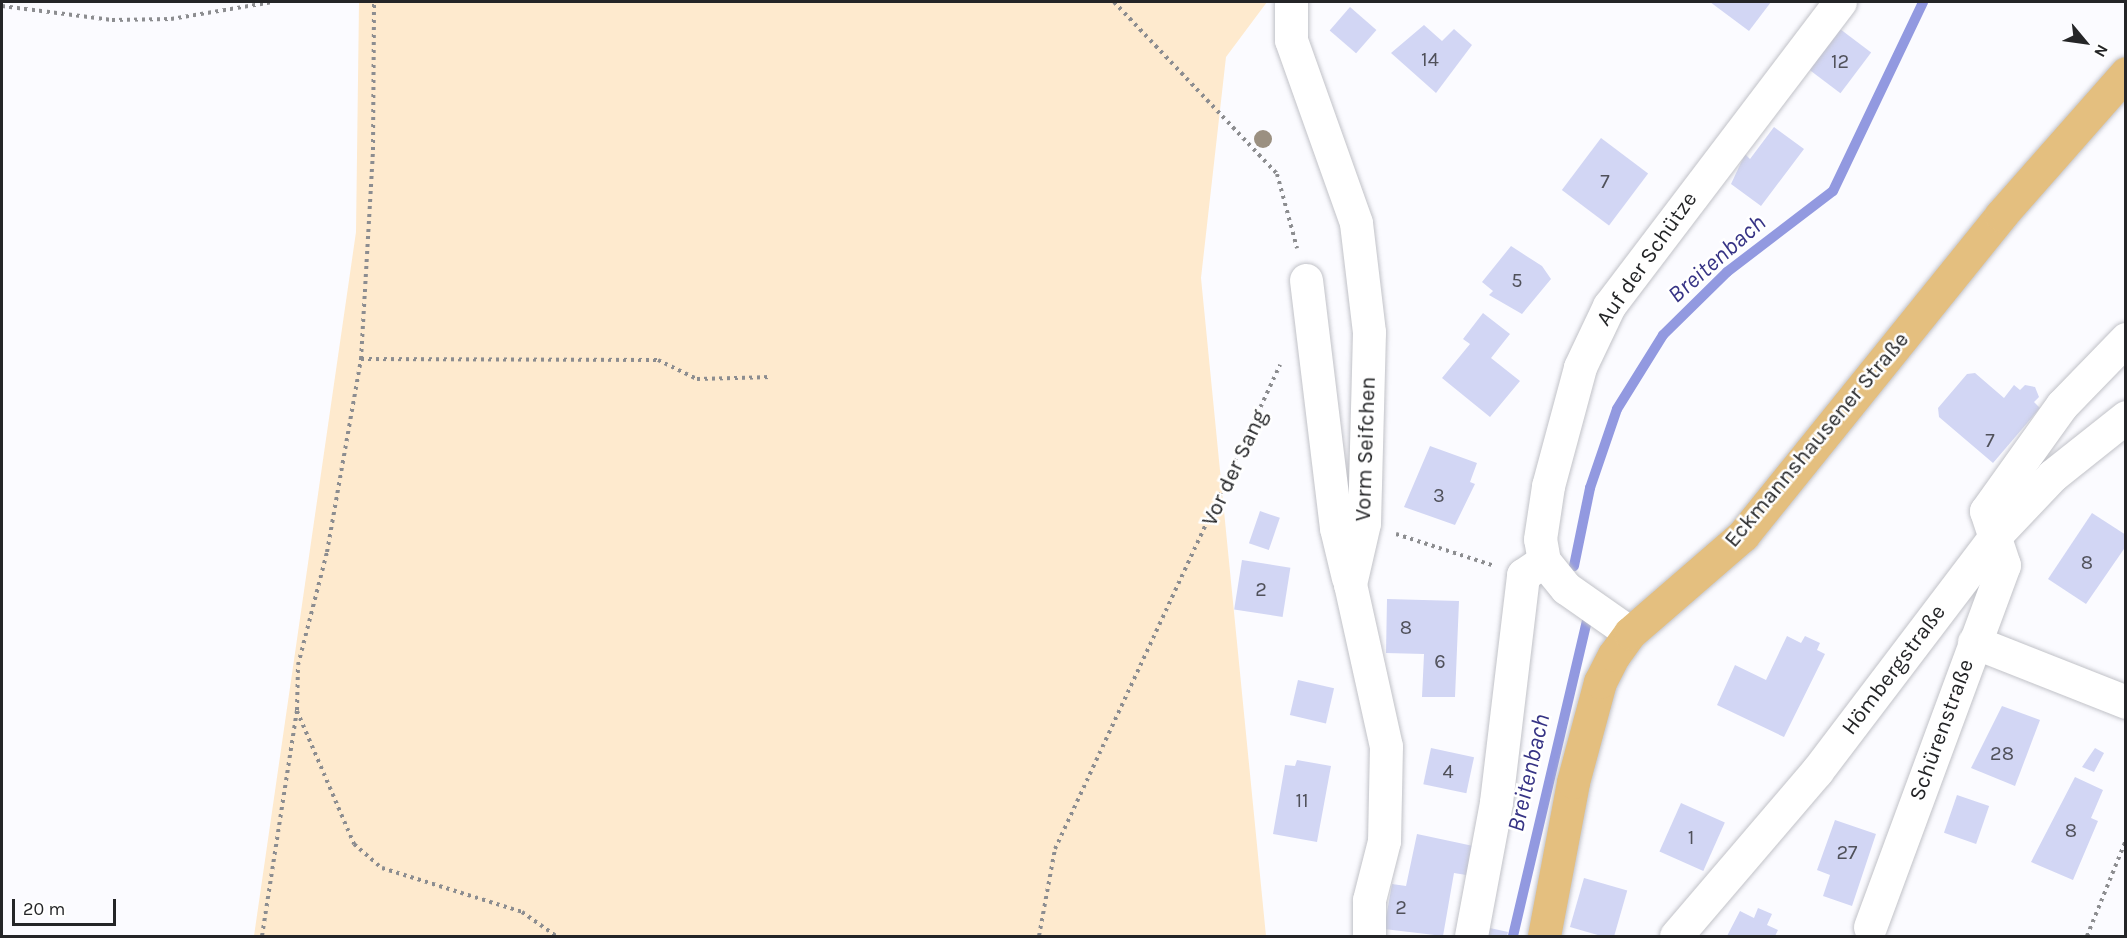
<!DOCTYPE html>
<meta charset="utf-8">
<style>
body{margin:0}
#map{position:relative;width:2127px;height:938px;overflow:hidden;background:#fbfbff;font-family:Karla,sans-serif}
div>[style]{position:absolute}
.green>*{inset:0;background:#feeace}
.stream>*{height:10px;margin:-5px;padding:0 5px;transform-origin:5px;border-radius:5px;background:#9299e0}
.building>*{inset:0;background:#d2d6f4;transform-origin:0 0}
.path>*{height:4px;margin-top:-2px;transform-origin:0;background:repeating-linear-gradient(90deg,#8c8d90 0 3px,transparent 0 7.5px)}
.roads{filter:drop-shadow(0 0 2px #c1c2c8) drop-shadow(0 0 2px #c1c2c8)}
.minor>*{height:33px;margin:-16.5px;padding:0 16.5px;transform-origin:16.5px;border-radius:16.5px;background:#fff}
.major>*{height:33px;margin:-16.5px;padding:0 16.5px;transform-origin:16.5px;border-radius:16.5px;background:#e4bf7f}
.trees>*{width:18px;height:18px;margin:-9px;border-radius:50%;background:#9b9081}
span{translate:-50% -50%;white-space:nowrap;text-align:center;line-height:1.15;-webkit-text-stroke:5px #fff;paint-order:stroke}
.number-label{font-size:20px;color:#50515a}
.number-label span{-webkit-text-stroke-width:0}
.street-label{font-size:22px;color:#242527}
.water-label{font-size:24px;color:#363385;font-style:italic}
.frame{position:absolute;inset:0;border:3px solid #242527;pointer-events:none}
.north{position:absolute;left:2055px;top:12px;width:60px;height:60px;-webkit-text-stroke:4px #fff;paint-order:stroke;rotate:119deg;font-size:16px;font-weight:700;line-height:24px;text-align:center;color:#242527}
.north::after{content:'';display:block;margin:auto;width:21px;height:27px;background:#242527;clip-path:polygon(50% 0,100% 100%,50% 72%,0 100%)}
.scale{position:absolute;left:12px;top:899px;width:104px;height:27px;box-sizing:border-box;border:3px solid #242527;border-top:0;padding-left:8px;font-size:18px;line-height:21px;white-space:nowrap;color:#242527;-webkit-text-stroke:4px #fff;paint-order:stroke}
</style>
<div id="map">
<div class="green">
<div style="clip-path:polygon(359px 2px,1267px 2px,1226px 57px,1201px 278px,1266px 936px,254px 936px,356px 232px)"></div>
</div>
<div class="stream">
<div style="left:1574px;top:566px;width:80px;rotate:-78.4deg"></div>
<div style="left:1590px;top:488px;width:83px;rotate:-71.1deg"></div>
<div style="left:1617px;top:409px;width:87px;rotate:-58.1deg"></div>
<div style="left:1663px;top:335px;width:90px;rotate:-44.5deg"></div>
<div style="left:1727px;top:272px;width:133px;rotate:-37.4deg"></div>
<div style="left:1833px;top:191px;width:209px;rotate:-64.5deg"></div>
<div style="left:1513px;top:936px;width:325px;rotate:-76.8deg"></div>
</div>
<div class="building">
<div style="clip-path:polygon(1710px 2px,1771px 2px,1749px 31px)"></div>
<div style="left:1350px;top:7px;width:35px;height:31px;rotate:41deg"></div>
<div style="clip-path:polygon(1424px 25px,1442px 41px,1454px 29px,1472px 45px,1436px 93px,1391px 53px)"></div>
<div style="left:1840px;top:29px;width:39px;height:51px;rotate:37deg"></div>
<div style="clip-path:polygon(1774px 127px,1804px 149px,1761px 206px,1731px 184px,1745px 154px,1750px 159px)"></div>
<div style="left:1601px;top:138px;width:59px;height:65px;rotate:37deg"></div>
<div style="clip-path:polygon(1511px 246px,1542px 266px,1551px 279px,1522px 314px,1489px 295px,1493px 291px,1482px 282px)"></div>
<div style="clip-path:polygon(1483px 313px,1510px 334px,1491px 358px,1520px 381px,1490px 417px,1442px 378px,1470px 344px,1463px 339px)"></div>
<div style="clip-path:polygon(1975px 373px,2004px 398px,2014px 385px,2020px 390px,2025px 385px,2035px 387px,2039px 397px,2034px 402px,2040px 408px,1993px 463px,1939px 417px,1938px 408px,1967px 374px)"></div>
<div style="clip-path:polygon(1430px 446px,1477px 463px,1470px 482px,1475px 484px,1455px 525px,1404px 507px)"></div>
<div style="left:1260px;top:511px;width:21px;height:34px;rotate:19deg"></div>
<div style="clip-path:polygon(2092px 513px,2126px 535px,2126px 546px,2086px 604px,2048px 579px)"></div>
<div style="left:1242px;top:560px;width:49px;height:50px;rotate:9deg"></div>
<div style="clip-path:polygon(1387px 599px,1459px 601px,1455px 697px,1422px 697px,1424px 654px,1386px 653px)"></div>
<div style="clip-path:polygon(1787px 636px,1801px 643px,1805px 636px,1820px 643px,1817px 650px,1825px 654px,1784px 737px,1717px 705px,1735px 665px,1766px 680px)"></div>
<div style="left:1298px;top:680px;width:37px;height:36px;rotate:13deg"></div>
<div style="clip-path:polygon(2002px 706px,2040px 720px,2015px 786px,1971px 768px)"></div>
<div style="left:1431px;top:748px;width:44px;height:37px;rotate:12deg"></div>
<div style="clip-path:polygon(2095px 748px,2104px 753px,2094px 772px,2082px 767px)"></div>
<div style="clip-path:polygon(1297px 760px,1331px 766px,1317px 842px,1273px 834px,1285px 765px,1295px 766px)"></div>
<div style="clip-path:polygon(2075px 777px,2103px 790px,2091px 818px,2098px 821px,2073px 880px,2031px 862px)"></div>
<div style="left:1957px;top:795px;width:34px;height:40px;rotate:19deg"></div>
<div style="left:1681px;top:803px;width:48px;height:53px;rotate:24deg"></div>
<div style="clip-path:polygon(1835px 820px,1876px 834px,1852px 906px,1823px 896px,1830px 875px,1817px 870px)"></div>
<div style="clip-path:polygon(1417px 834px,1478px 847px,1472px 876px,1454px 873px,1443px 936px,1384px 929px,1392px 884px,1406px 886px)"></div>
<div style="left:1584px;top:878px;width:45px;height:51px;rotate:16deg"></div>
<div style="clip-path:polygon(1758px 908px,1772px 914px,1767px 925px,1778px 930px,1775px 936px,1727px 936px,1740px 911px,1754px 918px)"></div>
<div style="clip-path:polygon(1490px 928px,1508px 932px,1507px 936px,1488px 936px)"></div>
</div>
<div class="path">
<div style="left:1114px;top:2px;width:237px;rotate:46.5deg"></div>
<div style="left:1277px;top:174px;width:77px;rotate:74.9deg"></div>
<div style="left:2px;top:6px;width:111px;rotate:7.3deg"></div>
<div style="left:112px;top:20px;width:59px;rotate:-1deg"></div>
<div style="left:171px;top:19px;width:103px;rotate:-9.5deg"></div>
<div style="left:361px;top:359px;width:297px;rotate:0.2deg"></div>
<div style="left:658px;top:360px;width:43px;rotate:26deg"></div>
<div style="left:697px;top:379px;width:73px;rotate:-1.6deg"></div>
<div style="left:1396px;top:534px;width:101px;rotate:17.9deg"></div>
<div style="left:297px;top:711px;width:145px;rotate:66.8deg"></div>
<div style="left:354px;top:844px;width:37px;rotate:41deg"></div>
<div style="left:382px;top:868px;width:147px;rotate:17.4deg"></div>
<div style="left:522px;top:912px;width:42px;rotate:35.2deg"></div>
<div style="left:262px;top:936px;width:229px;rotate:-81.2deg"></div>
<div style="left:297px;top:710px;width:45px;rotate:-88.7deg"></div>
<div style="left:298px;top:665px;width:117px;rotate:-75.6deg"></div>
<div style="left:327px;top:552px;width:196px;rotate:-80deg"></div>
<div style="left:361px;top:359px;width:209px;rotate:-86.7deg"></div>
<div style="left:373px;top:150px;width:148px;rotate:-89.6deg"></div>
<div style="left:1039px;top:936px;width:88px;rotate:-79.6deg"></div>
<div style="left:1055px;top:849px;width:534px;rotate:-65.07deg"></div>
<div style="left:2087px;top:936px;width:104px;rotate:-67.9deg"></div>
</div>
<div class="roads">
<div class="minor">
<div style="left:1291px;top:2px;width:38px;rotate:90deg"></div>
<div style="left:1291px;top:40px;width:194px;rotate:70.4deg"></div>
<div style="left:1356px;top:223px;width:110px;rotate:83.2deg"></div>
<div style="left:1369px;top:332px;width:191px;rotate:91.5deg"></div>
<div style="left:1364px;top:523px;width:63px;rotate:102.9deg"></div>
<div style="left:1350px;top:584px;width:166px;rotate:77.5deg"></div>
<div style="left:1386px;top:746px;width:95px;rotate:91.2deg"></div>
<div style="left:1384px;top:841px;width:61px;rotate:104.3deg"></div>
<div style="left:1369px;top:900px;width:36px;rotate:90deg"></div>
<div style="left:1306px;top:280px;width:250px;rotate:83.1deg"></div>
<div style="left:1336px;top:528px;width:51px;rotate:76.5deg"></div>
<div style="left:1544px;top:561px;width:35px;rotate:51deg"></div>
<div style="left:1566px;top:588px;width:78px;rotate:35.1deg"></div>
<div style="left:1974px;top:642px;width:163px;rotate:21.5deg"></div>
<div style="left:1870px;top:927px;width:386px;rotate:-69.7deg"></div>
<div style="left:2004px;top:565px;width:57px;rotate:-108.4deg"></div>
<div style="left:1986px;top:511px;width:130px;rotate:-54.4deg"></div>
<div style="left:2062px;top:405px;width:92px;rotate:-45.9deg"></div>
<div style="left:1471px;top:936px;width:136px;rotate:-79.4deg"></div>
<div style="left:1496px;top:802px;width:229px;rotate:-83.2deg"></div>
<div style="left:1523px;top:575px;width:25px;rotate:-34deg"></div>
<div style="left:1544px;top:561px;width:22px;rotate:-100deg"></div>
<div style="left:1540px;top:539px;width:54px;rotate:-81.4deg"></div>
<div style="left:1548px;top:486px;width:123px;rotate:-74.9deg"></div>
<div style="left:1580px;top:367px;width:68px;rotate:-64.6deg"></div>
<div style="left:1609px;top:306px;width:382px;rotate:-52.8deg"></div>
<div style="left:1676px;top:936px;width:217px;rotate:-49.5deg"></div>
<div style="left:1817px;top:771px;width:298px;rotate:-52.8deg"></div>
<div style="left:1997px;top:534px;width:81px;rotate:-46.5deg"></div>
<div style="left:2053px;top:475px;width:93px;rotate:-38.5deg"></div>
</div>
<div class="major">
<div style="left:1544px;top:936px;width:157px;rotate:-79.3deg"></div>
<div style="left:1573px;top:782px;width:104px;rotate:-74.9deg"></div>
<div style="left:1600px;top:682px;width:30px;rotate:-63deg"></div>
<div style="left:1614px;top:655px;width:27px;rotate:-54deg"></div>
<div style="left:1630px;top:633px;width:150px;rotate:-40.9deg"></div>
<div style="left:1743px;top:535px;width:411px;rotate:-51.1deg"></div>
<div style="left:2001px;top:215px;width:189px;rotate:-48.6deg"></div>
</div>
</div>
<div class="trees">
<div style="left:1263px;top:139px"></div>
</div>
<div class="number-label">
<span style="left:1430px;top:59px">14</span>
<span style="left:1840px;top:61px">12</span>
<span style="left:1605px;top:181px">7</span>
<span style="left:1517px;top:280px">5</span>
<span style="left:1990px;top:440px">7</span>
<span style="left:1439px;top:495px">3</span>
<span style="left:2087px;top:562px">8</span>
<span style="left:1261px;top:589px">2</span>
<span style="left:1406px;top:627px">8</span>
<span style="left:1440px;top:661px">6</span>
<span style="left:2002px;top:753px">28</span>
<span style="left:1448px;top:771px">4</span>
<span style="left:1302px;top:800px">11</span>
<span style="left:2071px;top:830px">8</span>
<span style="left:1691px;top:837px">1</span>
<span style="left:1847px;top:852px">27</span>
<span style="left:1401px;top:907px">2</span>
</div>
<div class="street-label">
<span style="left:1647px;top:259px;rotate:-55deg">Auf der Schütze</span>
<span style="left:1817px;top:440px;rotate:-50deg">Eckmannshausener Straße</span>
<span style="left:1366px;top:449px;rotate:-88deg">Vorm Seifchen</span>
<span style="left:1235px;top:468px;rotate:-65deg">Vor der Sang</span>
<span style="left:1894px;top:670px;rotate:-53deg">Hömbergstraße</span>
<span style="left:1942px;top:730px;rotate:-70deg">Schürenstraße</span>
</div>
<div class="water-label">
<span style="left:1717px;top:259px;rotate:-41deg">Breitenbach</span>
<span style="left:1529px;top:773px;rotate:-77deg">Breitenbach</span>
</div>
<div class="frame"></div>
<div class="north">N</div>
<div class="scale">20 m</div>
</div>
